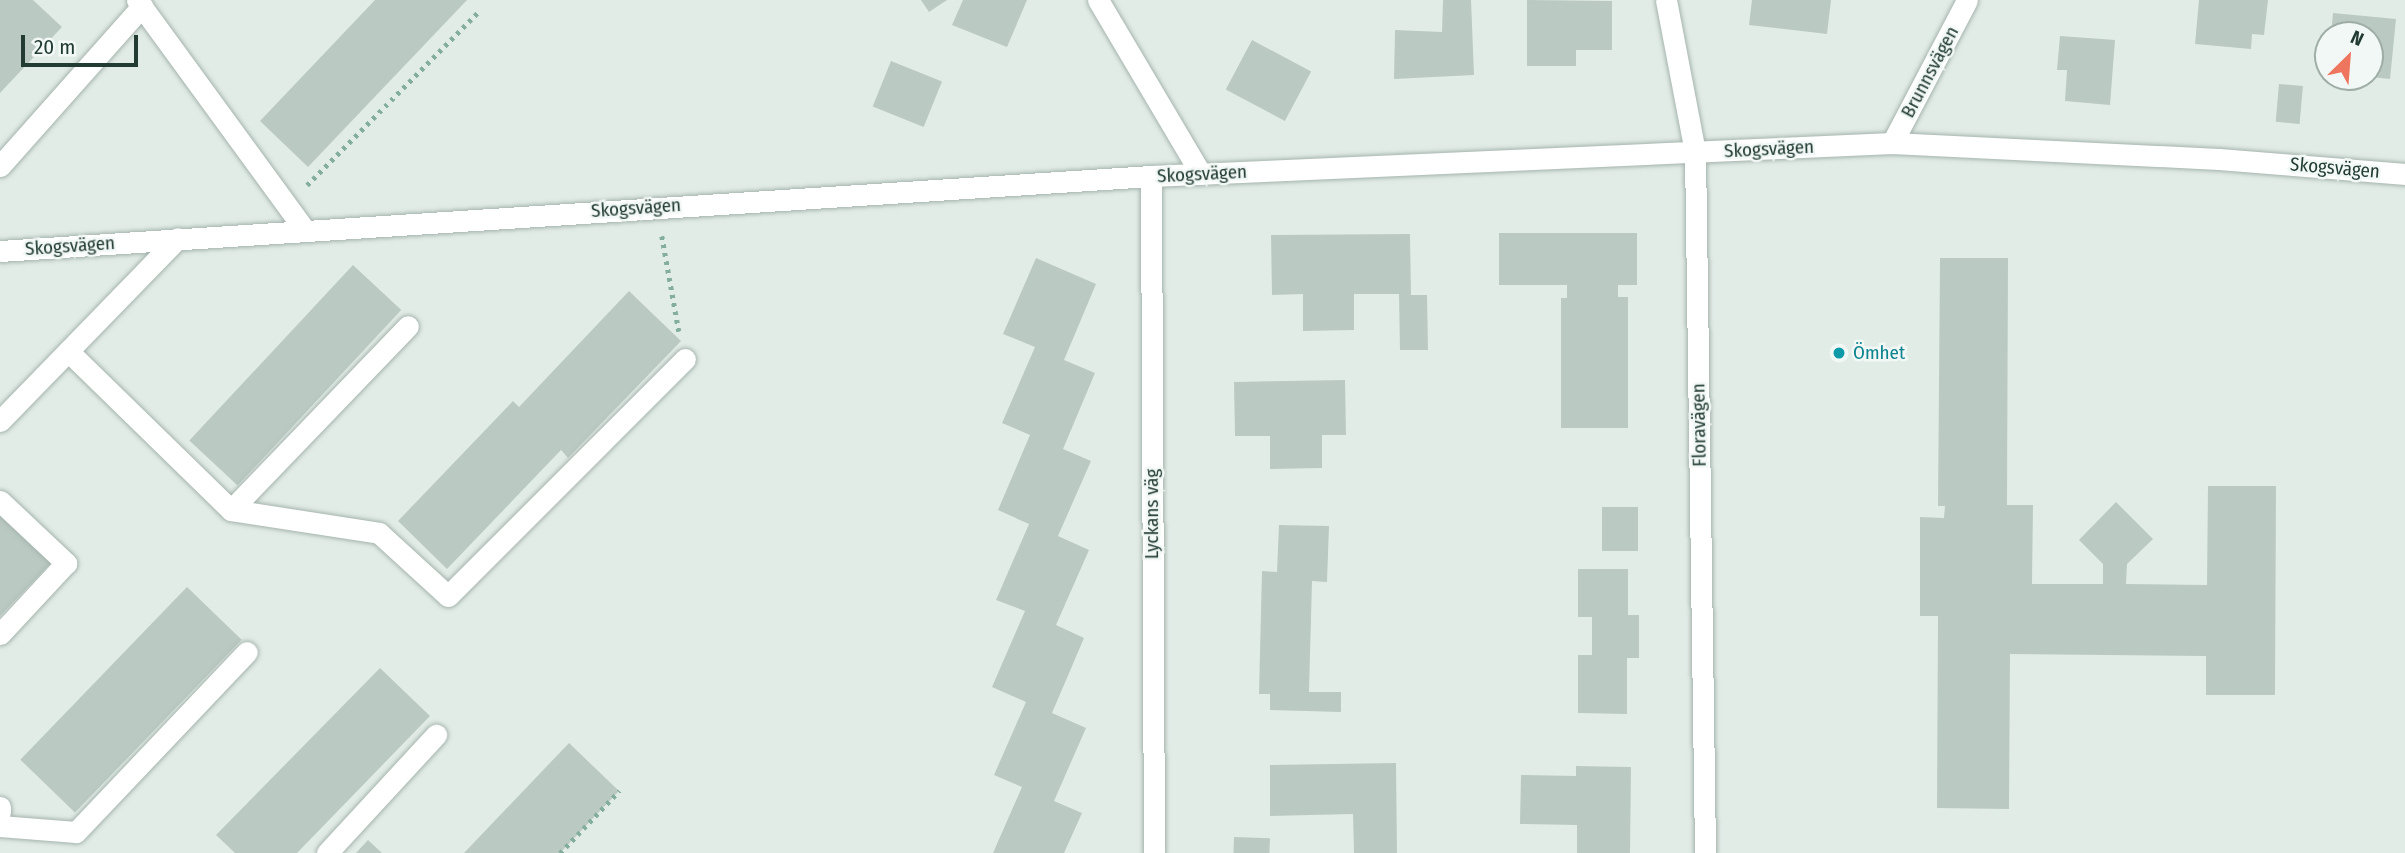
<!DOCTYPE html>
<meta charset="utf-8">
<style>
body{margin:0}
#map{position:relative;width:2405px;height:853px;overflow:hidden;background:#e2ece7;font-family:"Fira Sans Condensed",sans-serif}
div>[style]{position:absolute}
.building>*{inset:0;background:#bac9c2;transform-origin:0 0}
.path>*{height:4.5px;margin-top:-2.25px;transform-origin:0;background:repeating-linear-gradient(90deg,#83ae9d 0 3.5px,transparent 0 8.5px)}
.roads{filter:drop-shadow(0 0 2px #a5b4ad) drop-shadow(0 0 2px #a5b4ad)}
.lane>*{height:21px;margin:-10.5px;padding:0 10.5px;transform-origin:10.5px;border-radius:10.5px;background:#fff}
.street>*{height:21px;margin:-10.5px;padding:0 10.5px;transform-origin:10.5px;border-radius:10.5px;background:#fff}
.dots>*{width:19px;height:19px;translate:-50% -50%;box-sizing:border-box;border:4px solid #f2f8f5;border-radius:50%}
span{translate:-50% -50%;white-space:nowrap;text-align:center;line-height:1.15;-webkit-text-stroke:5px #f2f8f5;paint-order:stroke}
.street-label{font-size:19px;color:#223c33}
.culture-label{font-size:19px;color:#0d838f}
.left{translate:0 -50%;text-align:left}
.north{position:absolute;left:2314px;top:21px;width:70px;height:70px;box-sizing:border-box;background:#f2f8f5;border:2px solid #9fada7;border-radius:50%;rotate:25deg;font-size:19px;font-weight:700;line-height:28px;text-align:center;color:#223c33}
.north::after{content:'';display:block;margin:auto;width:24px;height:32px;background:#ee755e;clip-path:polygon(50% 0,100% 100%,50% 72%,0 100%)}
.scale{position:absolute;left:21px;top:35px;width:117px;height:32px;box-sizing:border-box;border:4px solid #223c33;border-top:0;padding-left:9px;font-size:21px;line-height:24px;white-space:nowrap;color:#223c33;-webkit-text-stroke:5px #f2f8f5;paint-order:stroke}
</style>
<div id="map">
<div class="building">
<div style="clip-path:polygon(0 0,33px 0,62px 27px,0 93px)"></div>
<div style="clip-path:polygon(375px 0,467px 0,308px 167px,260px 121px)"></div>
<div style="clip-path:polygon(921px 0,947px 0,929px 12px)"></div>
<div style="clip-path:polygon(963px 0,1027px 0,1007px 47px,952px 25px)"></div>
<div style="clip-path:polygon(1443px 0,1471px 0,1474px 75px,1394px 79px,1395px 30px,1442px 32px)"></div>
<div style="clip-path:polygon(1527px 0,1612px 1px,1612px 50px,1576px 50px,1576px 66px,1527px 66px)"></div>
<div style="clip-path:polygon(1752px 0,1831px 0,1827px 34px,1749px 25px)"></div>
<div style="clip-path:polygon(2199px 0,2268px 0,2264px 35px,2252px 34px,2251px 49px,2195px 44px)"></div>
<div style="clip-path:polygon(2333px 13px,2396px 19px,2390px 79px,2370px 77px,2370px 35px,2331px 35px)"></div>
<div style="clip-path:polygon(2060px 36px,2115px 40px,2110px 105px,2065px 101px,2067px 70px,2057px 70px)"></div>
<div style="left:1252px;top:40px;width:67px;height:56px;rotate:28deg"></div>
<div style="left:891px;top:61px;width:55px;height:49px;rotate:22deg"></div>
<div style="left:2279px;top:84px;width:24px;height:38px;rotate:5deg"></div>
<div style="clip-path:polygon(1499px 233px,1637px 233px,1637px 285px,1618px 285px,1618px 297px,1628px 297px,1628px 428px,1561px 428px,1561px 298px,1567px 298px,1567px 285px,1499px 285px)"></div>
<div style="clip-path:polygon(1410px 234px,1411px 295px,1427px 295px,1428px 350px,1400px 350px,1399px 294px,1354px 294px,1354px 330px,1303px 331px,1303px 294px,1272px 295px,1271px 235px)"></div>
<div style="clip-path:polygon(1036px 258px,1096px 284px,1064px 360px,1095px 373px,1063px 449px,1091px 461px,1058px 536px,1089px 550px,1056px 625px,1084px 638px,1052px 713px,1086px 728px,1054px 801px,1082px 813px,1064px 853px,993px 853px,1022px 787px,994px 775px,1026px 702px,992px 687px,1025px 611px,996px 600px,1029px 524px,998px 510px,1030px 435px,1002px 423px,1035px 347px,1003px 334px)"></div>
<div style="clip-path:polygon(1940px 258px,2008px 258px,2007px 505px,2033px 505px,2032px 584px,2103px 584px,2103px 564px,2079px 540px,2116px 502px,2153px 539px,2127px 564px,2126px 584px,2207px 585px,2208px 486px,2276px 486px,2275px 695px,2206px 695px,2206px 656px,2010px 654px,2009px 809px,1937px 808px,1938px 616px,1920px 616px,1920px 517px,1944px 518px,1945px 506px,1938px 506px)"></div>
<div style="left:353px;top:265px;width:66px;height:240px;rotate:43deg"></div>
<div style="clip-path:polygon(629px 291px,681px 341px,568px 458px,561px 450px,447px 569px,398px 521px,513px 401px,519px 407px)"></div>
<div style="clip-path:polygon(1345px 380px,1346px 435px,1322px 435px,1322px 468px,1270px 469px,1270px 436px,1235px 436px,1234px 382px)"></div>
<div style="left:1602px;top:507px;width:36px;height:44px"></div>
<div style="clip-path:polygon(0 513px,51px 563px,0 616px)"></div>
<div style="clip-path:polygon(1279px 525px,1329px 526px,1327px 582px,1312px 581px,1309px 692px,1341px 692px,1341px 712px,1270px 710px,1270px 694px,1259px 694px,1262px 571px,1277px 572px)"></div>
<div style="clip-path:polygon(1578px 569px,1628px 569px,1628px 615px,1639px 615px,1639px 658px,1627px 658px,1627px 714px,1578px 713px,1578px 655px,1592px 655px,1592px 617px,1578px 617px)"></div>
<div style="left:187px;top:587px;width:76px;height:240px;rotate:44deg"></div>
<div style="clip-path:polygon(380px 668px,430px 716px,297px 853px,235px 853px,216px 835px)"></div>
<div style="clip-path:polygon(569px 743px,619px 791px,560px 853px,464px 853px)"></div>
<div style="clip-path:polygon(1396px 763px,1397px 853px,1354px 853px,1353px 814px,1270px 816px,1270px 765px)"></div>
<div style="clip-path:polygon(1576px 766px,1631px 767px,1630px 853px,1577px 853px,1577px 825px,1520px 824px,1521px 775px,1576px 776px)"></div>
<div style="left:1234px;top:837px;width:36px;height:16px;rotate:2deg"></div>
<div style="clip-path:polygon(368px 840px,382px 853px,356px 853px)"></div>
</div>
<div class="path">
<div style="left:307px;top:185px;width:243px;rotate:-45.3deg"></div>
<div style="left:662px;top:236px;width:97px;rotate:79.9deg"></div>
<div style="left:560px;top:853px;width:86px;rotate:-46.4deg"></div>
</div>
<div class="roads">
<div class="lane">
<div style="left:137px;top:0;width:283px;rotate:53.9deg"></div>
<div style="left:0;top:166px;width:214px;rotate:-48.4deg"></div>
<div style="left:0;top:421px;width:255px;rotate:-45.8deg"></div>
<div style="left:0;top:812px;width:5px;rotate:-90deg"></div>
</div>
<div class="street">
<div style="left:1098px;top:0;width:202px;rotate:59.4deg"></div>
<div style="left:1666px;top:0;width:155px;rotate:79.2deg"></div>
<div style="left:1695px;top:152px;width:701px;rotate:89.18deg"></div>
<div style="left:1892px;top:143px;width:161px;rotate:-62.3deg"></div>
<div style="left:1151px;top:176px;width:677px;rotate:89.75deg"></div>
<div style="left:0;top:251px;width:1153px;rotate:-3.73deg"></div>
<div style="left:1151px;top:176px;width:742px;rotate:-2.55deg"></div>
<div style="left:1892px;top:143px;width:327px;rotate:2.8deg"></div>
<div style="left:2219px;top:159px;width:187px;rotate:4.6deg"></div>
<div style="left:68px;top:351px;width:228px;rotate:44.3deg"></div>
<div style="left:231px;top:510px;width:255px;rotate:-46.1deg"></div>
<div style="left:0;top:501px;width:91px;rotate:43.2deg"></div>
<div style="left:66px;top:563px;width:97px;rotate:132.9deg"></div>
<div style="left:231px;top:510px;width:150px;rotate:8.8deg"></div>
<div style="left:379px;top:533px;width:93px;rotate:42.4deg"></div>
<div style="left:448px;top:596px;width:335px;rotate:-45deg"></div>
<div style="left:0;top:826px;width:76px;rotate:4.5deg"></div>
<div style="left:76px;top:832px;width:248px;rotate:-46.5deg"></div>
<div style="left:327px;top:853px;width:161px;rotate:-47.3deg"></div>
</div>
</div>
<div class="dots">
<div style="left:1839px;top:353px;background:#0f9aa8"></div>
</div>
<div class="street-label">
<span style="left:1930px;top:72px;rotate:-62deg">Brunnsvägen</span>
<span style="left:1769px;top:149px;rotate:-3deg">Skogsvägen</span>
<span style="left:2335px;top:168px;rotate:5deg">Skogsvägen</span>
<span style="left:1202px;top:174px;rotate:-3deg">Skogsvägen</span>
<span style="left:636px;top:208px;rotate:-4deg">Skogsvägen</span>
<span style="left:70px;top:246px;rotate:-4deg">Skogsvägen</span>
<span style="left:1699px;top:425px;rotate:-91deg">Floravägen</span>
<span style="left:1152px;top:514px;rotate:-90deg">Lyckans väg</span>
</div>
<div class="culture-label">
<span class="left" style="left:1853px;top:353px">Ömhet</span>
</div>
<div class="north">N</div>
<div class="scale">20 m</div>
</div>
